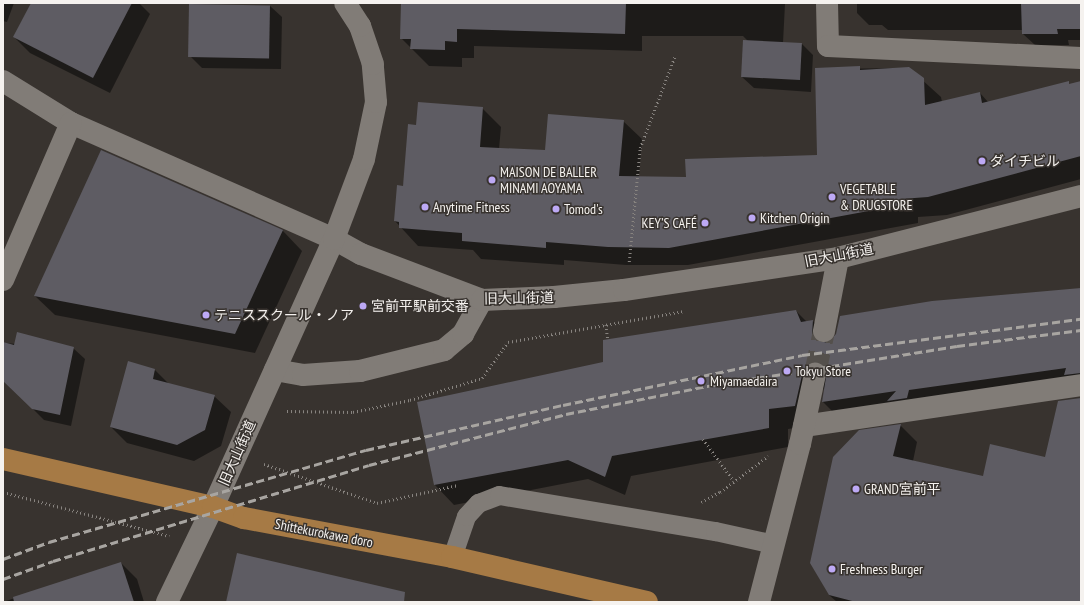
<!DOCTYPE html>
<meta charset="utf-8">
<style>
body{margin:0}
#map{position:relative;width:1084px;height:605px;overflow:hidden;background:#38332f;font-family:"PT Sans Narrow","Noto Sans JP",sans-serif}
div>[style]{position:absolute}
.shadow>*{inset:0;background:#0007}
.building>*{inset:0;background:#5e5c63;transform-origin:0 0}
.minor-tunnel>*{height:22px;margin-top:-11px;transform-origin:0;background:repeating-linear-gradient(90deg,#54504c 0 22px,transparent 0 33px)}
.path>*{height:2.5px;margin-top:-1.25px;transform-origin:0;background:repeating-linear-gradient(90deg,#888480 0 1px,transparent 0 4px)}
.service>*{height:19px;margin:-9.5px;padding:0 9.5px;transform-origin:9.5px;border-radius:9.5px;background:#817c77}
.minor>*{height:22px;margin:-11px;padding:0 11px;transform-origin:11px;border-radius:11px;background:#817c77}
.tertiary>*{height:22px;margin:-11px;padding:0 11px;transform-origin:11px;border-radius:11px;background:#817c77}
.primary>*{height:22px;margin:-11px;padding:0 11px;transform-origin:11px;border-radius:11px;background:#a67a45}
.rail>*{height:3px;margin-top:-1.5px;transform-origin:0;background:repeating-linear-gradient(90deg,#a8a5a1 0 8px,transparent 0 12px)}
.dots>*{width:11px;height:11px;translate:-50% -50%;box-sizing:border-box;border:2px solid #38332f;border-radius:50%}
span{translate:-50% -50%;white-space:nowrap;text-align:center;line-height:1.15;-webkit-text-stroke:3px #38332f;paint-order:stroke}
.poi-label{font-size:14px;color:#f5f2ef}
.left{translate:0 -50%;text-align:left}
.right{translate:-100% -50%;text-align:right}
.street-label{font-size:14px;color:#f5f2ef}
.frame{position:absolute;inset:0;border:4px solid #f5f2ef;pointer-events:none}
</style>
<div id="map">
<div class="shadow">
<div style="clip-path:polygon(3px 3px,14px 3px,7px 22px,3px 21px)"></div>
<div style="clip-path:polygon(32px 3px,139px 3px,150px 14px,110px 93px,30px 53px,14px 37px)"></div>
<div style="clip-path:polygon(402px 3px,796px 3px,785px 4px,783px 43px,802px 44px,813px 55px,811px 92px,754px 88px,742px 77px,748px 41px,743px 36px,642px 36px,642px 51px,474px 46px,474px 58px,462px 58px,462px 67px,429px 66px,401px 38px)"></div>
<div style="clip-path:polygon(857px 3px,1081px 3px,1081px 40px,1068px 40px,1069px 45px,1035px 45px,1023px 34px,1023px 30px,888px 30px,882px 25px,869px 25px,857px 13px)"></div>
<div style="clip-path:polygon(270px 6px,282px 17px,281px 69px,202px 68px,190px 56px)"></div>
<div style="clip-path:polygon(909px 68px,941px 97px,942px 102px,980px 93px,989px 103px,1081px 82px,1081px 179px,947px 215px,918px 217px,918px 223px,688px 265px,626px 265px,564px 260px,564px 265px,481px 259px,473px 250px,418px 246px,395px 221px,417px 126px,482px 108px,501px 127px,499px 149px,546px 151px,623px 121px,642px 139px,639px 177px,687px 178px,818px 156px,816px 69px)"></div>
<div style="clip-path:polygon(102px 151px,283px 231px,302px 251px,255px 353px,55px 315px,35px 296px)"></div>
<div style="clip-path:polygon(1081px 289px,1081px 390px,842px 421px,823px 402px,825px 387px,822px 391px,815px 425px,788px 429px,788px 447px,631px 476px,625px 495px,588px 479px,454px 505px,435px 485px,418px 403px,604px 363px,796px 311px,807px 322px,813px 321px,832px 340px)"></div>
<div style="clip-path:polygon(3px 343px,73px 348px,85px 359px,71px 426px,44px 420px,3px 379px)"></div>
<div style="clip-path:polygon(155px 370px,169px 384px,214px 396px,231px 412px,221px 446px,194px 461px,127px 443px,111px 427px)"></div>
<div style="clip-path:polygon(1081px 401px,1081px 602px,837px 602px,829px 595px,900px 425px,917px 442px,913px 461px,984px 477px,1046px 458px)"></div>
<div style="clip-path:polygon(121px 563px,137px 579px,144px 602px,3px 602px)"></div>
</div>
<div class="building">
<div style="clip-path:polygon(31px 3px,132px 3px,93px 78px,13px 37px)"></div>
<div style="clip-path:polygon(401px 3px,626px 3px,625px 34px,457px 29px,457px 42px,445px 41px,445px 50px,410px 49px,411px 39px,400px 39px)"></div>
<div style="clip-path:polygon(1021px 3px,1081px 3px,1081px 29px,1057px 29px,1058px 34px,1022px 34px)"></div>
<div style="left:189px;top:4px;width:81px;height:53px;rotate:1deg"></div>
<div style="left:743px;top:40px;width:59px;height:37px;rotate:3deg"></div>
<div style="clip-path:polygon(860px 66px,860px 70px,909px 67px,924px 78px,925px 105px,980px 92px,982px 103px,1069px 81px,1069px 84px,1081px 81px,1081px 156px,928px 197px,901px 199px,901px 205px,669px 248px,608px 247px,546px 242px,546px 248px,462px 241px,462px 233px,399px 228px,399px 222px,394px 221px,397px 185px,403px 186px,408px 124px,416px 125px,418px 102px,483px 107px,480px 147px,545px 150px,548px 114px,624px 120px,619px 176px,686px 177px,685px 159px,817px 155px,815px 68px)"></div>
<div style="clip-path:polygon(101px 150px,283px 230px,235px 334px,34px 296px)"></div>
<div style="clip-path:polygon(1081px 288px,1081px 373px,1064px 375px,1066px 368px,909px 390px,907px 398px,887px 401px,896px 391px,822px 402px,827px 371px,823px 364px,812px 362px,803px 371px,795px 406px,769px 409px,769px 428px,612px 456px,605px 477px,568px 460px,434px 485px,417px 402px,603px 362px,603px 340px,796px 310px,801px 322px,813px 320px,812px 335px,816px 340px,828px 343px,836px 334px,840px 316px,932px 301px)"></div>
<div style="clip-path:polygon(17px 332px,74px 347px,60px 415px,32px 409px,3px 381px,3px 342px,14px 345px)"></div>
<div style="clip-path:polygon(128px 361px,155px 369px,153px 379px,215px 395px,205px 430px,177px 445px,110px 427px)"></div>
<div style="clip-path:polygon(1081px 398px,1081px 602px,856px 602px,829px 595px,810px 563px,833px 457px,859px 430px,901px 424px,893px 456px,983px 476px,990px 444px,1045px 457px,1058px 401px)"></div>
<div style="clip-path:polygon(237px 553px,405px 592px,404px 602px,226px 602px)"></div>
<div style="clip-path:polygon(121px 562px,134px 602px,14px 602px,13px 597px)"></div>
</div>
<div class="minor-tunnel">
<div style="left:815px;top:374px;width:44px;rotate:-78.2deg"></div>
</div>
<div class="path">
<div style="left:629px;top:262px;width:115px;rotate:-84.5deg"></div>
<div style="left:640px;top:148px;width:98px;rotate:-69.2deg"></div>
<div style="left:606px;top:325px;width:14px;rotate:82deg"></div>
<div style="left:287px;top:411px;width:66px;rotate:0.9deg"></div>
<div style="left:353px;top:412px;width:58px;rotate:-11.9deg"></div>
<div style="left:410px;top:400px;width:75px;rotate:-17deg"></div>
<div style="left:482px;top:378px;width:44px;rotate:-54.2deg"></div>
<div style="left:508px;top:342px;width:179px;rotate:-10deg"></div>
<div style="left:703px;top:439px;width:52px;rotate:53.6deg"></div>
<div style="left:264px;top:464px;width:120px;rotate:19deg"></div>
<div style="left:377px;top:503px;width:83px;rotate:-12.5deg"></div>
<div style="left:3px;top:492px;width:172px;rotate:14.8deg"></div>
<div style="left:701px;top:502px;width:21px;rotate:-28deg"></div>
<div style="left:720px;top:492px;width:60px;rotate:-36.9deg"></div>
</div>
<div class="service">
<div style="left:452px;top:557px;width:43px;rotate:-71.1deg"></div>
<div style="left:466px;top:516px;width:18px;rotate:-47deg"></div>
<div style="left:478px;top:503px;width:22px;rotate:-21deg"></div>
<div style="left:499px;top:495px;width:219px;rotate:9.5deg"></div>
<div style="left:715px;top:531px;width:60px;rotate:12.4deg"></div>
</div>
<div class="minor">
<div style="left:827px;top:3px;width:43px;rotate:88.7deg"></div>
<div style="left:828px;top:46px;width:253px;rotate:2.7deg"></div>
<div style="left:3px;top:81px;width:80px;rotate:31.7deg"></div>
<div style="left:71px;top:123px;width:287px;rotate:23.8deg"></div>
<div style="left:3px;top:280px;width:171px;rotate:-66.6deg"></div>
<div style="left:824px;top:331px;width:74px;rotate:-79.1deg"></div>
<div style="left:275px;top:370px;width:28px;rotate:10deg"></div>
<div style="left:303px;top:375px;width:57px;rotate:-4deg"></div>
<div style="left:360px;top:371px;width:87px;rotate:-14deg"></div>
<div style="left:444px;top:350px;width:25px;rotate:-40deg"></div>
<div style="left:463px;top:334px;width:39px;rotate:-61deg"></div>
<div style="left:804px;top:426px;width:280px;rotate:-8.4deg"></div>
<div style="left:167px;top:602px;width:106px;rotate:-64.2deg"></div>
<div style="left:759px;top:602px;width:163px;rotate:-75.5deg"></div>
<div style="left:800px;top:444px;width:72px;rotate:-77.9deg"></div>
</div>
<div class="tertiary">
<div style="left:334px;top:239px;width:31px;rotate:29deg"></div>
<div style="left:361px;top:254px;width:129px;rotate:20.8deg"></div>
<div style="left:482px;top:300px;width:72px;rotate:-2.4deg"></div>
<div style="left:554px;top:297px;width:70px;rotate:-5.7deg"></div>
<div style="left:624px;top:290px;width:216px;rotate:-8.5deg"></div>
<div style="left:838px;top:258px;width:251px;rotate:-14.3deg"></div>
<div style="left:213px;top:507px;width:294px;rotate:-65.7deg"></div>
<div style="left:334px;top:239px;width:85px;rotate:-69.4deg"></div>
<div style="left:364px;top:159px;width:58px;rotate:-78.1deg"></div>
<div style="left:376px;top:102px;width:38px;rotate:-95deg"></div>
<div style="left:373px;top:64px;width:40px;rotate:-108.9deg"></div>
<div style="left:360px;top:26px;width:27px;rotate:-123deg"></div>
</div>
<div class="primary">
<div style="left:3px;top:459px;width:215px;rotate:12.9deg"></div>
<div style="left:213px;top:507px;width:33px;rotate:20deg"></div>
<div style="left:244px;top:518px;width:212px;rotate:10.6deg"></div>
<div style="left:452px;top:557px;width:200px;rotate:13deg"></div>
</div>
<div class="rail">
<div style="left:3px;top:559px;width:49px;rotate:-20.3deg"></div>
<div style="left:49px;top:542px;width:330px;rotate:-16.2deg"></div>
<div style="left:366px;top:450px;width:202px;rotate:-12.9deg"></div>
<div style="left:563px;top:405px;width:244px;rotate:-11.8deg"></div>
<div style="left:802px;top:355px;width:281px;rotate:-7.4deg"></div>
<div style="left:3px;top:579px;width:53px;rotate:-19.8deg"></div>
<div style="left:53px;top:561px;width:330px;rotate:-16.9deg"></div>
<div style="left:369px;top:465px;width:203px;rotate:-14.5deg"></div>
<div style="left:566px;top:414px;width:150px;rotate:-11.2deg"></div>
<div style="left:713px;top:385px;width:247px;rotate:-9.1deg"></div>
<div style="left:957px;top:346px;width:125px;rotate:-7.4deg"></div>
</div>
<div class="dots">
<div style="left:982px;top:161px;background:#bda9f5"></div>
<div style="left:492px;top:180px;background:#bda9f5"></div>
<div style="left:832px;top:197px;background:#bda9f5"></div>
<div style="left:425px;top:207px;background:#bda9f5"></div>
<div style="left:556px;top:209px;background:#bda9f5"></div>
<div style="left:752px;top:218px;background:#bda9f5"></div>
<div style="left:705px;top:223px;background:#bda9f5"></div>
<div style="left:363px;top:306px;background:#bda9f5"></div>
<div style="left:206px;top:315px;background:#bda9f5"></div>
<div style="left:787px;top:371px;background:#bda9f5"></div>
<div style="left:701px;top:381px;background:#bda9f5"></div>
<div style="left:856px;top:489px;background:#bda9f5"></div>
<div style="left:832px;top:569px;background:#bda9f5"></div>
</div>
<div class="poi-label">
<span class="left" style="left:990px;top:161px">ダイチビル</span>
<span class="left" style="left:500px;top:180px">MAISON DE BALLER<br>MINAMI AOYAMA</span>
<span class="left" style="left:840px;top:197px">VEGETABLE<br>&amp; DRUGSTORE</span>
<span class="left" style="left:433px;top:207px">Anytime Fitness</span>
<span class="left" style="left:564px;top:209px">Tomod's</span>
<span class="left" style="left:760px;top:218px">Kitchen Origin</span>
<span class="right" style="left:697px;top:223px">KEY’S CAFÉ</span>
<span class="left" style="left:371px;top:306px">宮前平駅前交番</span>
<span class="left" style="left:214px;top:315px">テニススクール・ノア</span>
<span class="left" style="left:795px;top:371px">Tokyu Store</span>
<span class="left" style="left:710px;top:381px">Miyamaedaira</span>
<span class="left" style="left:864px;top:489px">GRAND宮前平</span>
<span class="left" style="left:840px;top:569px">Freshness Burger</span>
</div>
<div class="street-label">
<span style="left:839px;top:255px;rotate:-11deg">旧大山街道</span>
<span style="left:519px;top:298px;rotate:-1deg">旧大山街道</span>
<span style="left:237px;top:453px;rotate:-66deg">旧大山街道</span>
<span style="left:324px;top:533px;rotate:11deg">Shittekurokawa doro</span>
</div>
<div class="frame"></div>
</div>
